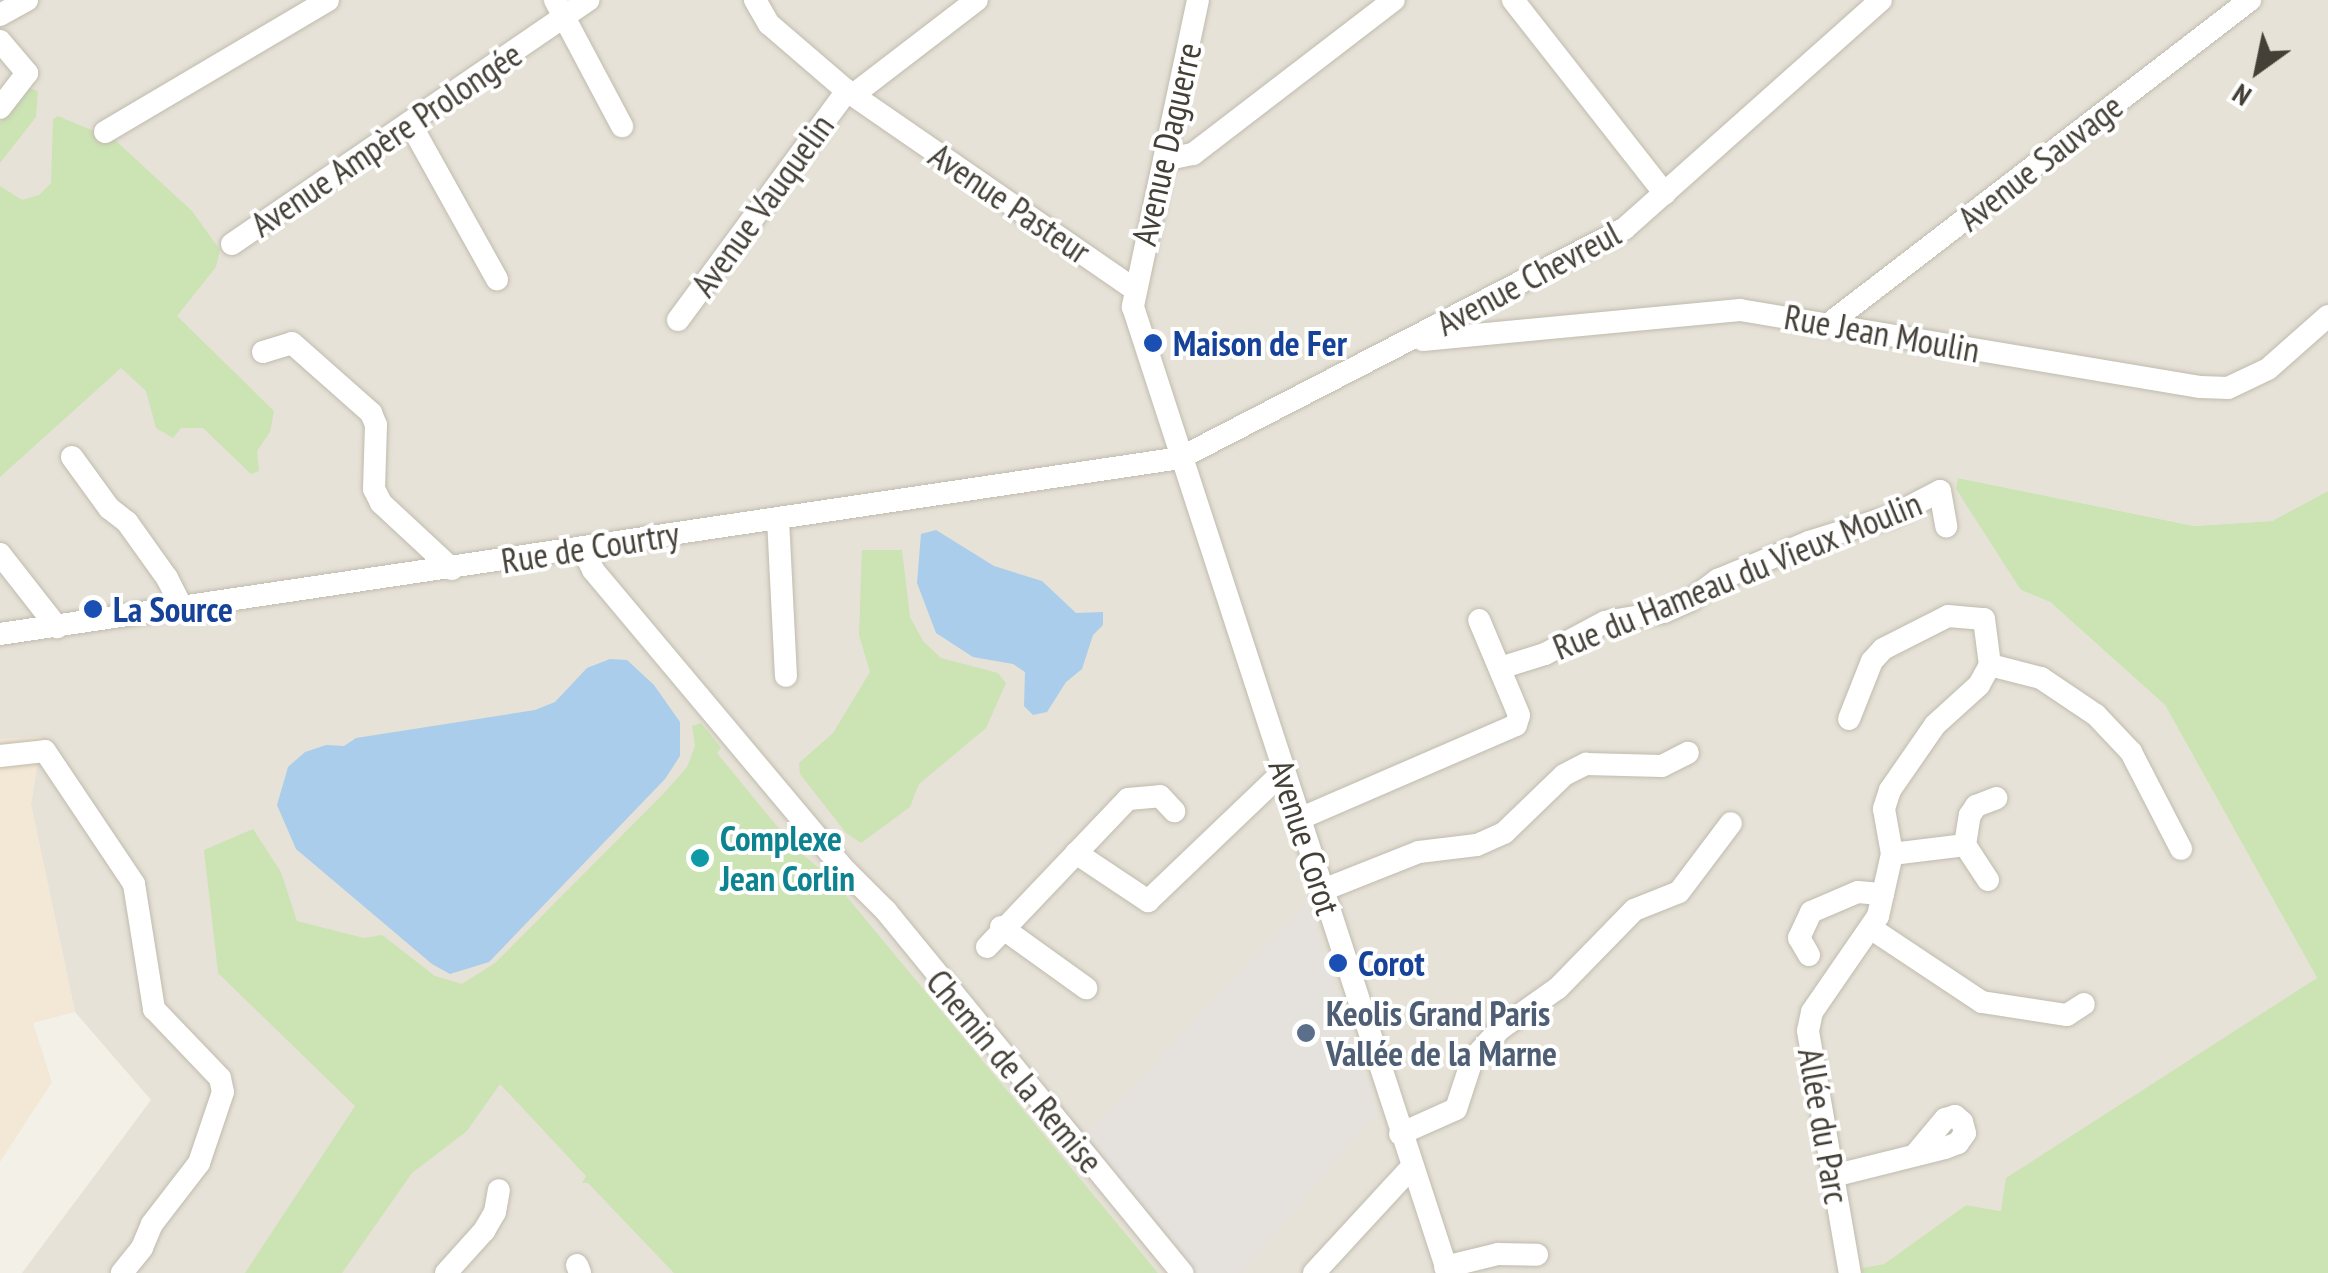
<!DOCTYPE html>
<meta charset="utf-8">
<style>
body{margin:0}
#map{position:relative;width:2328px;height:1273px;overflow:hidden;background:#f3f0e8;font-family:"PT Sans Narrow",sans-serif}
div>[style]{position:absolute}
.residential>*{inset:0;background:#e6e2d7}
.commercial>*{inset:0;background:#f3e7d5}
.industrial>*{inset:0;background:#e5e2dd}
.green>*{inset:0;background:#cce3b4}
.water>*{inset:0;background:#a9cdea}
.roads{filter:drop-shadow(0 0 2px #c0bbae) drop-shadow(0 0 2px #c0bbae)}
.minor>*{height:22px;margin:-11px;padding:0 11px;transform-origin:11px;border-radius:11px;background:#fff}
.dots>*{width:28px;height:28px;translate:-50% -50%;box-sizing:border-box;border:5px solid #fff;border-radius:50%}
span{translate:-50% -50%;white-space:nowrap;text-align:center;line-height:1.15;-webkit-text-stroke:8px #fff;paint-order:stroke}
.street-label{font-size:35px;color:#454037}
.transit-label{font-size:35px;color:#164399;font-weight:700}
.left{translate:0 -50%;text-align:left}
.culture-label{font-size:35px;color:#0d838f;font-weight:700}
.service-label{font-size:35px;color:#4e5e75;font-weight:700}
.north{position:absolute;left:2208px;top:20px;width:100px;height:100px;-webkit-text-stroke:8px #fff;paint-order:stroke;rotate:213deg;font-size:28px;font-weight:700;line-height:40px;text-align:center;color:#454037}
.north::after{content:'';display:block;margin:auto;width:35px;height:45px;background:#454037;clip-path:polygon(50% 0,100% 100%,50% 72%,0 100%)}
</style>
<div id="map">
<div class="residential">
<div style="clip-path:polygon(0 0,2328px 0,2328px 491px,2272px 521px,2194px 526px,1958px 478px,2021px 590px,2050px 602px,2165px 705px,2317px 978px,2001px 1211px,1966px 1205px,1884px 1264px,1863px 1268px,1863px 1273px,22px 1273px,151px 1100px,75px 1012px,31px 805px,41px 737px,0 739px)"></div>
</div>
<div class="commercial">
<div style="clip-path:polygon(42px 737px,31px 805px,75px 1012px,33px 1023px,52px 1082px,0 1162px,0 739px)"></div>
</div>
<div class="industrial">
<div style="clip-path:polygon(1307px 901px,1378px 1112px,1241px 1273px,1196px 1273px,1083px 1138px)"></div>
</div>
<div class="green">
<div style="clip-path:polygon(24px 86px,38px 91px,36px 117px,0 163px,0 123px)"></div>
<div style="clip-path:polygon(58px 116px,115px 140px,192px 211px,220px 250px,216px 267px,177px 316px,274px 411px,270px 432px,257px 451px,259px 471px,251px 474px,203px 428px,181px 428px,173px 438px,156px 428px,146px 391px,121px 368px,0 477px,0 186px,22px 200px,39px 195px,51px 183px,53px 119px)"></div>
<div style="clip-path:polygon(1958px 478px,2194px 526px,2272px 521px,2328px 491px,2328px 1273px,1863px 1273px,1862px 1268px,1884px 1264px,1966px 1205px,2001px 1211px,2006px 1178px,2317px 978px,2165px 705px,2050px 602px,2021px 590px,1956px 489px)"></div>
<div style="clip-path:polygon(862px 550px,902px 550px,910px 617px,923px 641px,941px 658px,998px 673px,1006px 683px,986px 728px,919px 784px,910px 807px,861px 843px,846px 833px,800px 774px,799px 763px,833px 733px,870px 672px,859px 635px)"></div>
<div style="clip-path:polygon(701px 723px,721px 748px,717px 753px,794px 847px,833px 880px,1158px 1273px,674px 1273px,588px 1183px,582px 1183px,586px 1176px,500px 1084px,467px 1131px,412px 1173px,342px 1273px,245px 1273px,355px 1106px,218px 973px,204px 850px,253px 829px,281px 872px,297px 921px,364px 938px,382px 935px,435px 976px,462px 984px,495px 963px,665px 792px,687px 767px,695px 746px,692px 726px)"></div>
</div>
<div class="water">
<div style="clip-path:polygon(936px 530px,994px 566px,1042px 581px,1076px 613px,1103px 612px,1103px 625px,1093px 635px,1082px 669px,1066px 682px,1047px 712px,1033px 715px,1024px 706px,1025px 672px,1013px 664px,973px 657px,936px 633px,917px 583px,921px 534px)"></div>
<div style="clip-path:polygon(610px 659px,627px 660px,654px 685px,680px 722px,680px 756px,665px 779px,489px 962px,450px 974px,432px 964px,296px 849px,277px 805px,288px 767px,305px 752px,326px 745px,344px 746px,356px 738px,535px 710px,555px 702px,587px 668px)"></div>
</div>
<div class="roads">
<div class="minor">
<div style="left:555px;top:0;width:143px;rotate:62deg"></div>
<div style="left:755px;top:0;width:28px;rotate:60deg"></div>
<div style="left:769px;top:24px;width:103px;rotate:40.7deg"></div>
<div style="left:847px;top:91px;width:347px;rotate:34.6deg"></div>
<div style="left:1198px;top:0;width:314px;rotate:102deg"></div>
<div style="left:1133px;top:307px;width:1016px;rotate:71.94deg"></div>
<div style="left:1513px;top:0;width:246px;rotate:51.9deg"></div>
<div style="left:0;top:15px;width:31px;rotate:-29deg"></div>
<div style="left:0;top:41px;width:42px;rotate:49.8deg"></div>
<div style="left:27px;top:73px;width:44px;rotate:127.6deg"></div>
<div style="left:853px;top:95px;width:156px;rotate:-37.5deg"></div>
<div style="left:410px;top:123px;width:179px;rotate:60.9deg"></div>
<div style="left:105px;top:132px;width:259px;rotate:-30.6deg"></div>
<div style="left:1164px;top:160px;width:30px;rotate:-12deg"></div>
<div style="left:1193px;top:154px;width:253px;rotate:-37.5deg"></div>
<div style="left:232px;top:244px;width:432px;rotate:-34.4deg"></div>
<div style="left:678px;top:320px;width:285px;rotate:-53.6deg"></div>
<div style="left:1830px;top:323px;width:530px;rotate:-37.56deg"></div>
<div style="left:1423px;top:340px;width:318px;rotate:-5.4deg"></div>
<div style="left:1740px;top:310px;width:467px;rotate:9.5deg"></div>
<div style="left:2201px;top:387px;width:27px;rotate:2deg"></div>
<div style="left:2228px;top:388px;width:44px;rotate:-25.4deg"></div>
<div style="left:2268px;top:369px;width:80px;rotate:-41.5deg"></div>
<div style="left:263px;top:352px;width:30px;rotate:-17deg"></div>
<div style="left:292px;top:343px;width:106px;rotate:41.5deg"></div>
<div style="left:371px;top:413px;width:13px;rotate:67deg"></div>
<div style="left:376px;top:425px;width:64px;rotate:91.8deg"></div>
<div style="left:374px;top:489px;width:16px;rotate:63deg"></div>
<div style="left:381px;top:503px;width:97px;rotate:42.9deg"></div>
<div style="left:72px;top:457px;width:63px;rotate:54deg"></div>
<div style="left:109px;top:508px;width:23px;rotate:38deg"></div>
<div style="left:127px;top:522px;width:69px;rotate:54.5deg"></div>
<div style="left:167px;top:578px;width:31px;rotate:63deg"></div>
<div style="left:778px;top:519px;width:157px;rotate:87.1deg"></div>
<div style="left:582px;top:548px;width:25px;rotate:63deg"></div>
<div style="left:593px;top:570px;width:393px;rotate:50deg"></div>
<div style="left:846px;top:871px;width:57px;rotate:45deg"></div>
<div style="left:886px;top:911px;width:468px;rotate:50.7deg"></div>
<div style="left:0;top:554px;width:93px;rotate:52deg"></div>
<div style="left:0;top:634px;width:1193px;rotate:-8.48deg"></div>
<div style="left:1180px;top:458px;width:500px;rotate:-27.3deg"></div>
<div style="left:1624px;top:229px;width:344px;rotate:-41.7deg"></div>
<div style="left:1990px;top:665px;width:53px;rotate:14.3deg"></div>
<div style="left:2041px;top:678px;width:66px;rotate:33.9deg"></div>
<div style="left:2096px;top:715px;width:51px;rotate:46.6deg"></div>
<div style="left:2131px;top:752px;width:109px;rotate:62.7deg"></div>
<div style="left:1500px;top:668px;width:47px;rotate:-17.3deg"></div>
<div style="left:1545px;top:654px;width:68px;rotate:-28.1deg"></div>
<div style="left:1605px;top:622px;width:60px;rotate:-9.6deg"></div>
<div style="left:1664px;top:612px;width:30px;rotate:-24deg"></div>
<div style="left:1691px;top:600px;width:34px;rotate:-37deg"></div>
<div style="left:1718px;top:580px;width:99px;rotate:-22.7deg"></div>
<div style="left:1809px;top:542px;width:87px;rotate:-17.4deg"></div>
<div style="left:1892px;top:516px;width:54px;rotate:-27.5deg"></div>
<div style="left:1940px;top:491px;width:36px;rotate:80deg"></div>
<div style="left:1849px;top:719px;width:62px;rotate:-68.4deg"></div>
<div style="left:1872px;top:661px;width:16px;rotate:-47deg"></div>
<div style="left:1883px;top:649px;width:73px;rotate:-26.9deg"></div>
<div style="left:1948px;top:616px;width:36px;rotate:5deg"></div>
<div style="left:1984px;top:619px;width:46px;rotate:82.6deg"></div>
<div style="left:1990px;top:665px;width:23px;rotate:119deg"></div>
<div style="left:1979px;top:685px;width:59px;rotate:137.7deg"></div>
<div style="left:1935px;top:725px;width:79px;rotate:124.7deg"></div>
<div style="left:1890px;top:790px;width:20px;rotate:108deg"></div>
<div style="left:1884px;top:809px;width:46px;rotate:79.9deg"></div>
<div style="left:1892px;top:854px;width:64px;rotate:102.7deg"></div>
<div style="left:1878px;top:916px;width:116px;rotate:124.5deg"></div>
<div style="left:1812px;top:1012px;width:19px;rotate:102deg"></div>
<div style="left:1808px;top:1031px;width:246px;rotate:80.2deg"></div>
<div style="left:0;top:756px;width:45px;rotate:-6.3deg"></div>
<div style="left:45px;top:751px;width:160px;rotate:56.2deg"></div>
<div style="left:134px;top:884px;width:127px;rotate:80.9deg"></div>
<div style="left:154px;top:1009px;width:95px;rotate:46.3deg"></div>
<div style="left:220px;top:1078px;width:14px;rotate:78deg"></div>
<div style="left:223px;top:1092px;width:75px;rotate:108.7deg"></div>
<div style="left:199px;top:1163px;width:77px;rotate:127.6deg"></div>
<div style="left:152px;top:1224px;width:26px;rotate:113deg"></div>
<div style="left:142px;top:1248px;width:32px;rotate:129deg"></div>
<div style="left:1299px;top:819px;width:236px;rotate:-23.4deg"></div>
<div style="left:1516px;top:725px;width:10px;rotate:-73deg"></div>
<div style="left:1519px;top:715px;width:103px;rotate:-112.8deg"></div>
<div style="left:1076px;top:853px;width:87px;rotate:33.7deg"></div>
<div style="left:1148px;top:901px;width:187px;rotate:-43.7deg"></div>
<div style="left:1892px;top:854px;width:74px;rotate:-7deg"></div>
<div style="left:1988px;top:880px;width:42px;rotate:-123.3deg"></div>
<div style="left:1965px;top:845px;width:30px;rotate:-81deg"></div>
<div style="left:1970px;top:815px;width:11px;rotate:-56deg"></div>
<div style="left:1976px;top:806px;width:22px;rotate:-21deg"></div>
<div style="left:1323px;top:890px;width:103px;rotate:-21.6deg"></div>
<div style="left:1419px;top:852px;width:58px;rotate:-6.9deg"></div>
<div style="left:1477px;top:845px;width:30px;rotate:-24deg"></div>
<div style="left:1504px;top:833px;width:83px;rotate:-44deg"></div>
<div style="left:1564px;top:775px;width:25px;rotate:-27deg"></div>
<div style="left:1586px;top:764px;width:76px;rotate:1.5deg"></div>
<div style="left:1662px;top:766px;width:29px;rotate:-27deg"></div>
<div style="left:1001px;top:927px;width:105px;rotate:35.7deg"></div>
<div style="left:1872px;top:929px;width:132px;rotate:33.6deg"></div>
<div style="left:1982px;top:1002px;width:86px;rotate:8.7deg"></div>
<div style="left:2067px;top:1015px;width:20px;rotate:-33deg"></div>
<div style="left:987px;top:947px;width:204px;rotate:-46.4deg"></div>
<div style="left:1128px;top:799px;width:32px;rotate:-5deg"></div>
<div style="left:1160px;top:796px;width:21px;rotate:47deg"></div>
<div style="left:1809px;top:955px;width:20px;rotate:-120deg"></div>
<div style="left:1799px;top:938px;width:29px;rotate:-65deg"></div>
<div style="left:1811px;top:912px;width:51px;rotate:-23.1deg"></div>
<div style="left:1858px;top:892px;width:25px;rotate:5deg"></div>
<div style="left:1400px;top:1134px;width:61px;rotate:-24.1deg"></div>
<div style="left:1456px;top:1109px;width:52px;rotate:-71.9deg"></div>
<div style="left:1472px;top:1060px;width:42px;rotate:-47.9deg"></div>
<div style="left:1500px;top:1029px;width:71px;rotate:-35.3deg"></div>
<div style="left:1558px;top:988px;width:109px;rotate:-45.7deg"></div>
<div style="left:1634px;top:910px;width:48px;rotate:-21.8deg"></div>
<div style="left:1679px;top:892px;width:86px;rotate:-53deg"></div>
<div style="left:1833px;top:1176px;width:115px;rotate:-14deg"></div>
<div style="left:1945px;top:1148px;width:14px;rotate:-21deg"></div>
<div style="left:1958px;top:1143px;width:12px;rotate:-55deg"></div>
<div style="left:1965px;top:1133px;width:11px;rotate:-105deg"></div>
<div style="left:1962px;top:1122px;width:9px;rotate:-139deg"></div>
<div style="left:1955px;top:1116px;width:10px;rotate:163deg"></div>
<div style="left:1945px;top:1119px;width:47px;rotate:129.8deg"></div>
<div style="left:577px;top:1265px;width:9px;rotate:69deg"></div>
<div style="left:1445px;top:1267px;width:55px;rotate:-13.8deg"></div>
<div style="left:1498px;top:1254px;width:39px;rotate:1deg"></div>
<div style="left:446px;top:1273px;width:57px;rotate:-47.9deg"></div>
<div style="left:484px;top:1231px;width:22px;rotate:-60deg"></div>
<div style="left:495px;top:1212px;width:22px;rotate:-80deg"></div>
<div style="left:1314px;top:1273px;width:143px;rotate:-47.3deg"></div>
</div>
</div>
<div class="dots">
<div style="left:1153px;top:343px;background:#1a4fb4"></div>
<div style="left:93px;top:609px;background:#1a4fb4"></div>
<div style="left:700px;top:858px;background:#0f9aa8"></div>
<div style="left:1338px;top:963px;background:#1a4fb4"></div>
<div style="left:1306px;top:1033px;background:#5c6f8a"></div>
</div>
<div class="street-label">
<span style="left:386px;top:139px;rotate:-34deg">Avenue Ampère Prolongée</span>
<span style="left:1166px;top:144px;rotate:-77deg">Avenue Daguerre</span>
<span style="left:2040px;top:162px;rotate:-38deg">Avenue Sauvage</span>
<span style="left:1010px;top:203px;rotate:34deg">Avenue Pasteur</span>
<span style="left:762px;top:205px;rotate:-54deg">Avenue Vauquelin</span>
<span style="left:1528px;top:278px;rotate:-28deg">Avenue Chevreul</span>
<span style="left:1882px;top:333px;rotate:10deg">Rue Jean Moulin</span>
<span style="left:590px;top:547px;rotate:-9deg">Rue de Courtry</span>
<span style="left:1737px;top:575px;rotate:-22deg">Rue du Hameau du Vieux Moulin</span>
<span style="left:1305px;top:837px;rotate:72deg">Avenue Corot</span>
<span style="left:1015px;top:1071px;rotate:50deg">Chemin de la Remise</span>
<span style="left:1824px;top:1126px;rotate:80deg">Allée du Parc</span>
</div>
<div class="transit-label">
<span class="left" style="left:1173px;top:343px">Maison de Fer</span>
<span class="left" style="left:113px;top:609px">La Source</span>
<span class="left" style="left:1358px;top:963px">Corot</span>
</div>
<div class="culture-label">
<span class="left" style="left:720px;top:858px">Complexe<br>Jean Corlin</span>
</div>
<div class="service-label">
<span class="left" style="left:1326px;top:1033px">Keolis Grand Paris<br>Vallée de la Marne</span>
</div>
<div class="north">N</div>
</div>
